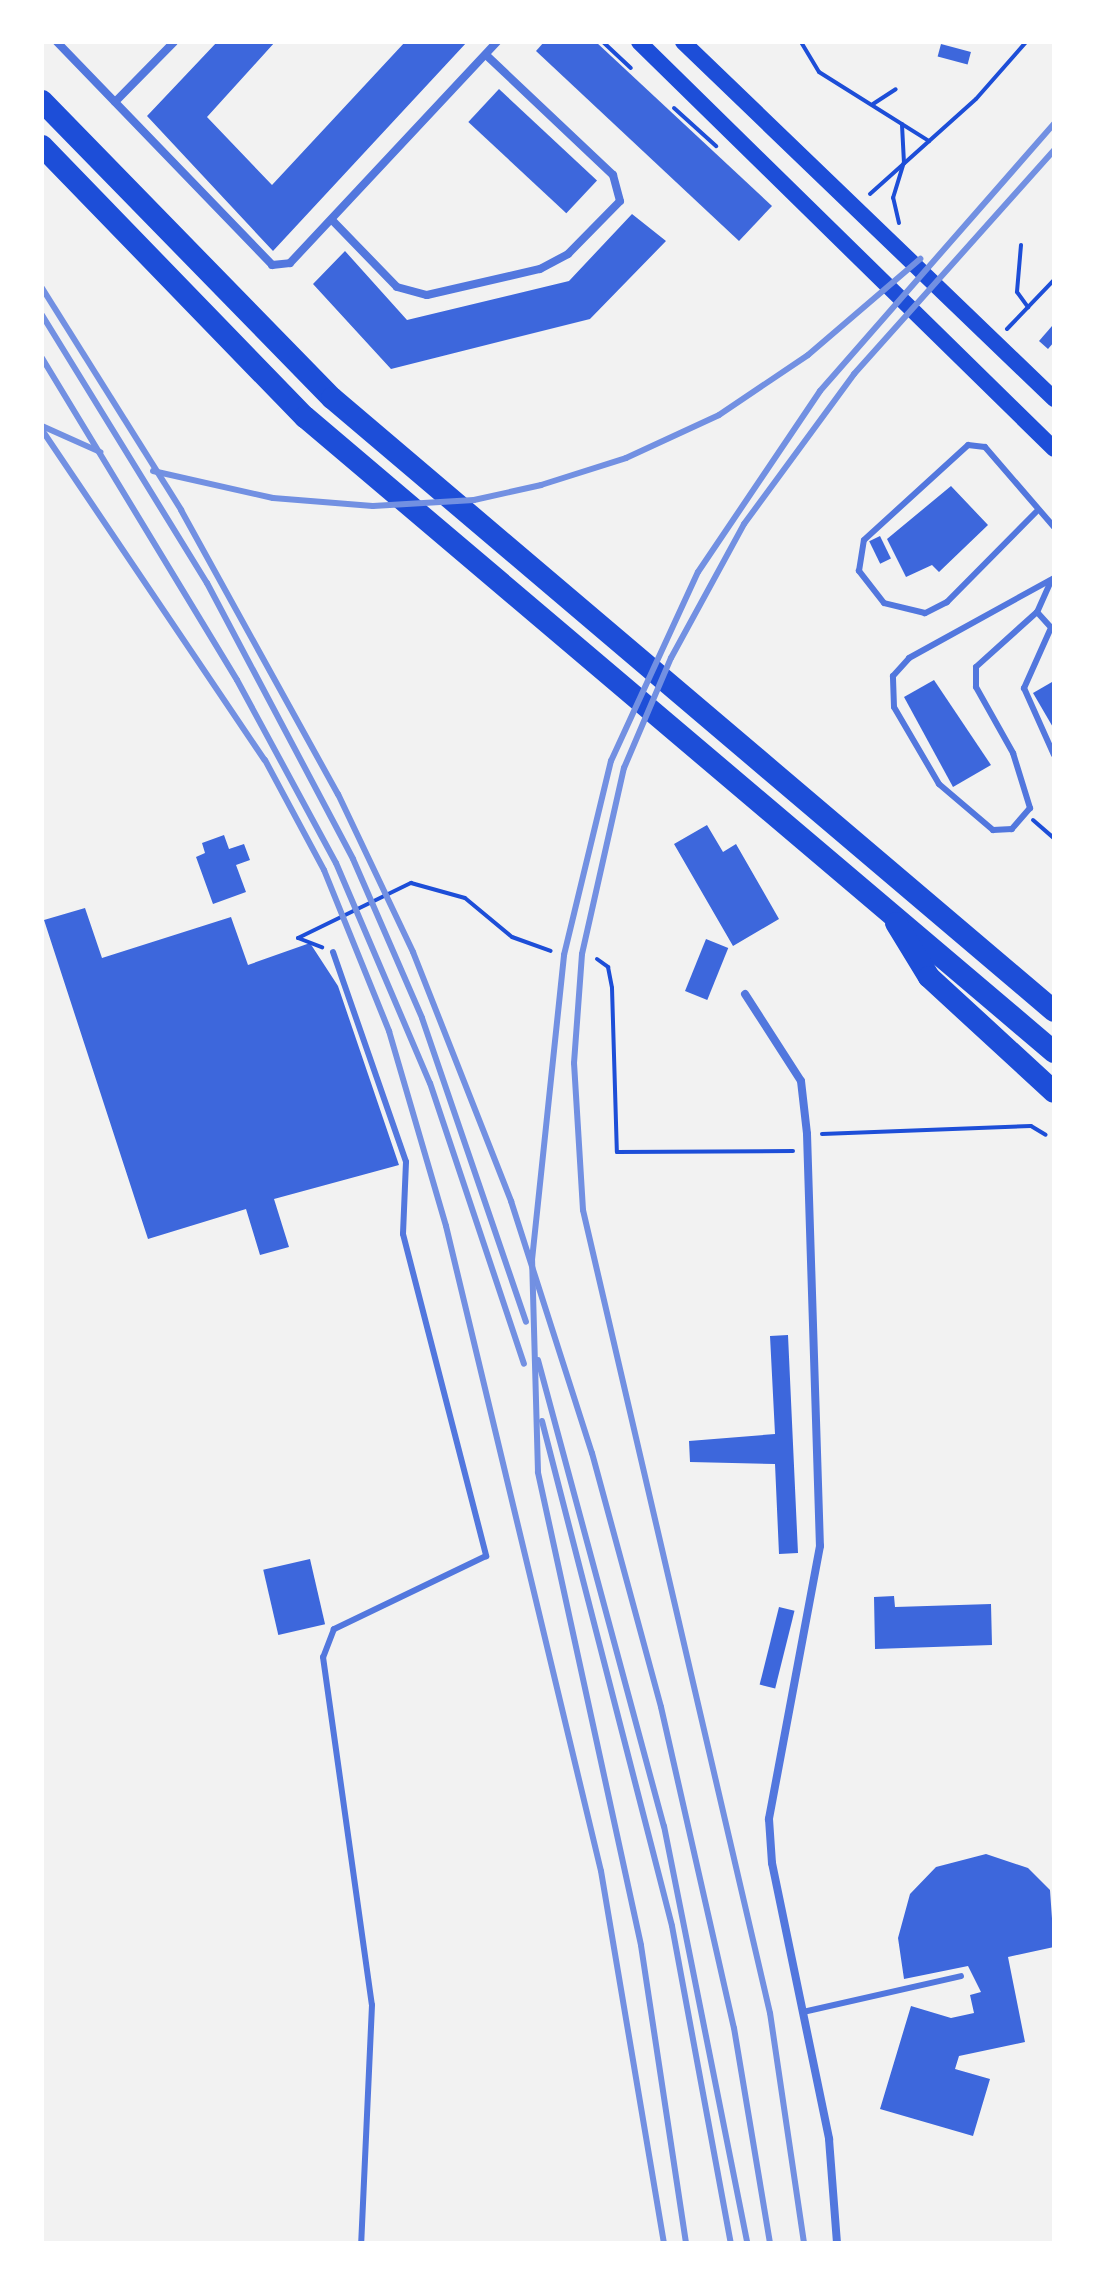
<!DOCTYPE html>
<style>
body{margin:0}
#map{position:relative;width:1096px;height:2285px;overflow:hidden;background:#f2f2f2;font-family:Manrope,sans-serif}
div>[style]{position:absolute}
.building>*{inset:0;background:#3d67dc;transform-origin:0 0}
.path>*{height:4px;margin:-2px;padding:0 2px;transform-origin:2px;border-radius:2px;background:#1d4ed8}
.service>*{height:6px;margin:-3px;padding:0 3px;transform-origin:3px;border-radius:3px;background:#5277de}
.minor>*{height:8px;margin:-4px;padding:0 4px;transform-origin:4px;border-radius:4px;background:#5277de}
.secondary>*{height:16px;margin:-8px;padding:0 8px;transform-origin:8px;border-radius:8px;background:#1d4ed8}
.motorway>*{height:22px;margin:-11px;padding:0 11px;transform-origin:11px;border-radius:11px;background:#1d4ed8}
.rail>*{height:6px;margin:-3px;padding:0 3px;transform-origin:3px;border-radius:3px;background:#7290e2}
span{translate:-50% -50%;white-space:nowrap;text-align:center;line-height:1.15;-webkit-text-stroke:6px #fff;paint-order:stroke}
.frame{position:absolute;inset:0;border:44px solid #fff;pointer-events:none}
</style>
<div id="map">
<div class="building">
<div style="clip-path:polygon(217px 42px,275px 42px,207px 117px,272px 185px,405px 42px,467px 42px,273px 251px,147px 116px)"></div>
<div style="clip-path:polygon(544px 42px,596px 42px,772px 206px,739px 241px,536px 51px)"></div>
<div style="left:941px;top:44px;width:31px;height:13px;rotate:15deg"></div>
<div style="left:499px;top:89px;width:134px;height:45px;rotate:43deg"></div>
<div style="clip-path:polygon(632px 214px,666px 241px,590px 319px,391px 369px,313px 284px,345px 251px,407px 320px,569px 281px)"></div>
<div style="clip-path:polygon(1052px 326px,1054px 342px,1048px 349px,1039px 341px)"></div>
<div style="clip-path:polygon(951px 486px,988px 525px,939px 572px,932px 565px,906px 577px,887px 539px)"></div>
<div style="left:880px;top:536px;width:25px;height:12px;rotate:64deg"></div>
<div style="clip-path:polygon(934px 680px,991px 765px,953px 787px,904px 697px)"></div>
<div style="clip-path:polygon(1052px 682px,1054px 685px,1054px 729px,1033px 693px)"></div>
<div style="clip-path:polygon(707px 825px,723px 852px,736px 844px,779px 919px,733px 946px,674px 844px)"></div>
<div style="clip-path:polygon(224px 835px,229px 849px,244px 844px,250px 860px,236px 865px,246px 892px,213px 904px,196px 857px,205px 853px,202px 843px)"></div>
<div style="clip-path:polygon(85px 908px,102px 958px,231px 917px,248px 965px,310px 943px,338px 986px,399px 1165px,274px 1199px,289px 1247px,260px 1255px,246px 1209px,148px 1239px,44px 920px)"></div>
<div style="left:706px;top:939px;width:24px;height:56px;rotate:22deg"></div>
<div style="clip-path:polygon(788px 1335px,798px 1553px,779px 1554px,775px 1464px,690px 1462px,689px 1441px,775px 1434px,770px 1336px)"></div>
<div style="left:310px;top:1559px;width:67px;height:48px;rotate:77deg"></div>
<div style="clip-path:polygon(894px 1596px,895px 1607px,991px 1604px,992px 1645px,875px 1649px,874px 1597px)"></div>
<div style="left:779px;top:1607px;width:16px;height:80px;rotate:14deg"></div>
<div style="clip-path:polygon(986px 1854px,1028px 1868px,1050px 1890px,1054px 1947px,1008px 1957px,1025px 2042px,959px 2056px,955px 2069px,990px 2079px,973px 2136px,880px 2109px,911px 2006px,951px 2018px,974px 2013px,970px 1995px,981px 1992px,968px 1966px,904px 1979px,898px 1938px,910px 1894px,936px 1867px)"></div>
</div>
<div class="path">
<div style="left:603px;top:42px;width:38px;rotate:43deg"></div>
<div style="left:801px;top:42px;width:35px;rotate:59deg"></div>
<div style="left:819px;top:72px;width:130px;rotate:32.1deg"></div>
<div style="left:873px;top:104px;width:27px;rotate:-33deg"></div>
<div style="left:674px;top:108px;width:57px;rotate:42.1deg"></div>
<div style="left:870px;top:194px;width:142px;rotate:-41.9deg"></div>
<div style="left:976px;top:99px;width:76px;rotate:-48.7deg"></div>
<div style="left:899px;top:223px;width:26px;rotate:-103deg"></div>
<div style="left:893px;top:198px;width:37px;rotate:-73deg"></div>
<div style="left:904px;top:163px;width:39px;rotate:-93deg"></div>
<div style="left:1021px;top:245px;width:47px;rotate:94.9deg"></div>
<div style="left:1017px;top:292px;width:19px;rotate:54deg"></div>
<div style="left:1007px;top:329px;width:68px;rotate:-46.2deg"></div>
<div style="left:1033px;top:820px;width:28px;rotate:41deg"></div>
<div style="left:298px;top:938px;width:126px;rotate:-26deg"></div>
<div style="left:411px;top:883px;width:56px;rotate:15.5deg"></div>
<div style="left:465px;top:898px;width:61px;rotate:39.7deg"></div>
<div style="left:512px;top:937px;width:41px;rotate:19.7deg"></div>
<div style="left:298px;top:938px;width:26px;rotate:21deg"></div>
<div style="left:597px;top:959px;width:14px;rotate:36deg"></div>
<div style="left:608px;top:967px;width:21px;rotate:79deg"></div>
<div style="left:612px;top:988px;width:164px;rotate:88.3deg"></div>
<div style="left:617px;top:1152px;width:176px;rotate:-0.3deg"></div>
<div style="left:822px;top:1134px;width:209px;rotate:-2.2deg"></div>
<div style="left:1031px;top:1126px;width:17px;rotate:31deg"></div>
</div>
<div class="service">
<div style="left:1036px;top:512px;width:127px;rotate:134.7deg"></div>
<div style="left:947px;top:602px;width:25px;rotate:153deg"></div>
<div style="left:925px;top:613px;width:42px;rotate:-166.3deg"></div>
<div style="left:884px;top:603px;width:41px;rotate:-128deg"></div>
<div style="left:859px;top:571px;width:31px;rotate:-81deg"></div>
<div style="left:864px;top:540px;width:141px;rotate:-42.4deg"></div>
<div style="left:968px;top:445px;width:17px;rotate:7deg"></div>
<div style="left:985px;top:447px;width:106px;rotate:49.2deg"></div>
<div style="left:1051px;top:581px;width:34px;rotate:114deg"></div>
<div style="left:1037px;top:612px;width:82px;rotate:138deg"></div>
<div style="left:976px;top:667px;width:20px;rotate:90deg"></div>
<div style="left:976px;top:687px;width:76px;rotate:60.7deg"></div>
<div style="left:1013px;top:753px;width:58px;rotate:72.8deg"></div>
<div style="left:1030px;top:808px;width:28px;rotate:131deg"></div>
<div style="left:1012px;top:829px;width:19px;rotate:177deg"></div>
<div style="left:993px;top:830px;width:71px;rotate:-139.6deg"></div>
<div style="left:939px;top:784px;width:89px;rotate:-120.3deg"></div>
<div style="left:894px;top:707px;width:31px;rotate:-92deg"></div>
<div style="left:893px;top:676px;width:24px;rotate:-48deg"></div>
<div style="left:909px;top:658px;width:166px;rotate:-28.9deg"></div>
<div style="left:1037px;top:612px;width:24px;rotate:48deg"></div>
<div style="left:1050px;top:630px;width:64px;rotate:114.1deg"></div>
<div style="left:1024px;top:688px;width:73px;rotate:65.9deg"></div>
<div style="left:333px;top:952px;width:222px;rotate:70.8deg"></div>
<div style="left:406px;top:1162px;width:72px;rotate:92.4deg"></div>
<div style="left:403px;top:1234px;width:333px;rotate:75.5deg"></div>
<div style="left:486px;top:1556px;width:169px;rotate:154.3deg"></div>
<div style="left:334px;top:1629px;width:30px;rotate:111deg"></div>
<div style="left:323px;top:1657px;width:351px;rotate:82deg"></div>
<div style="left:372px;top:2005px;width:238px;rotate:92.6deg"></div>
<div style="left:803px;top:2012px;width:162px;rotate:-12.8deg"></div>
</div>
<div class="minor">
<div style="left:57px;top:42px;width:310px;rotate:46deg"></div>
<div style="left:272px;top:265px;width:18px;rotate:-6deg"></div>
<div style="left:290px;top:263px;width:303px;rotate:-46.9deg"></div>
<div style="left:115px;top:102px;width:84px;rotate:-45.5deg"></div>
<div style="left:332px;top:220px;width:93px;rotate:45.9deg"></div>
<div style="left:397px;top:287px;width:31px;rotate:15deg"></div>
<div style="left:427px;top:295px;width:116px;rotate:-13deg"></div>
<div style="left:540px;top:269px;width:32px;rotate:-28deg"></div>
<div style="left:568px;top:254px;width:74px;rotate:-45.5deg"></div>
<div style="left:620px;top:201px;width:27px;rotate:-105deg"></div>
<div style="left:613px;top:175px;width:175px;rotate:-136.6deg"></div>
<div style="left:745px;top:994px;width:103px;rotate:57.2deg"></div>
<div style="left:801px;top:1081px;width:53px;rotate:83.5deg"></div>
<div style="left:807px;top:1134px;width:412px;rotate:88.2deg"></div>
<div style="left:820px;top:1546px;width:278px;rotate:100.6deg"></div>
<div style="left:769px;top:1819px;width:44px;rotate:86.1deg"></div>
<div style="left:772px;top:1863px;width:282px;rotate:78.3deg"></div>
<div style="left:829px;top:2139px;width:104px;rotate:85.6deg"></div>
</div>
<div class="secondary">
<div style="left:639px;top:42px;width:581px;rotate:44.44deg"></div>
<div style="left:683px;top:42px;width:515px;rotate:43.9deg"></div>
</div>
<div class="motorway">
<div style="left:42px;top:101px;width:415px;rotate:45.7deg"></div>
<div style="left:332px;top:398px;width:947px;rotate:40.33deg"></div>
<div style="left:42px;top:146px;width:378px;rotate:45.9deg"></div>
<div style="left:305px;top:417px;width:982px;rotate:40.29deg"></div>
<div style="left:896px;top:923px;width:63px;rotate:58.6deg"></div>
<div style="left:929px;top:977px;width:170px;rotate:42.6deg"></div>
</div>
<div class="rail">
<div style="left:42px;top:288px;width:262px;rotate:57.9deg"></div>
<div style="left:181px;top:510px;width:325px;rotate:61.1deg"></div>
<div style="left:338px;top:794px;width:175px;rotate:64.6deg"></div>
<div style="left:413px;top:952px;width:268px;rotate:68.5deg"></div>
<div style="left:511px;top:1201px;width:265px;rotate:72.2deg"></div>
<div style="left:592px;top:1453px;width:263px;rotate:74.8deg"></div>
<div style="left:661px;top:1707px;width:329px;rotate:77.2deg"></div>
<div style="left:734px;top:2028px;width:218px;rotate:80.5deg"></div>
<div style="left:42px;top:315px;width:315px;rotate:58.4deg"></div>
<div style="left:207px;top:583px;width:312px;rotate:62.1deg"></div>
<div style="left:353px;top:859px;width:173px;rotate:66.5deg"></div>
<div style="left:422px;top:1018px;width:321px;rotate:71.1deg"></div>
<div style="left:42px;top:358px;width:376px;rotate:58.8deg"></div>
<div style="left:237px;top:680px;width:208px;rotate:61.6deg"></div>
<div style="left:336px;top:863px;width:239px;rotate:66.9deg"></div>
<div style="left:430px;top:1083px;width:296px;rotate:71.5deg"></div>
<div style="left:42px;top:426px;width:64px;rotate:24.1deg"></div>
<div style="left:42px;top:430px;width:398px;rotate:56deg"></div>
<div style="left:265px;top:760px;width:125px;rotate:61.8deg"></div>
<div style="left:324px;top:870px;width:174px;rotate:68deg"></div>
<div style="left:389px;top:1031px;width:203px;rotate:73.7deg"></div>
<div style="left:446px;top:1226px;width:663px;rotate:76.49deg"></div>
<div style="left:601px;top:1871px;width:377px;rotate:80.4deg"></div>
<div style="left:153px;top:471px;width:123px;rotate:12.7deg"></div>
<div style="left:273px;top:498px;width:100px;rotate:4.6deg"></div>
<div style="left:373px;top:506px;width:101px;rotate:-3.4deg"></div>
<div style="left:474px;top:500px;width:69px;rotate:-12.6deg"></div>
<div style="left:541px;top:485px;width:89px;rotate:-17.6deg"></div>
<div style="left:626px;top:458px;width:102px;rotate:-24.8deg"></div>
<div style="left:719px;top:415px;width:107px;rotate:-34deg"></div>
<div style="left:808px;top:355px;width:148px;rotate:-40.6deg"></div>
<div style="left:538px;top:1360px;width:483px;rotate:74.9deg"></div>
<div style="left:664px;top:1826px;width:425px;rotate:78.7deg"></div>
<div style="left:542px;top:1421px;width:521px;rotate:75.56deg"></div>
<div style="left:672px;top:1926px;width:322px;rotate:79.5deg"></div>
<div style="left:686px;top:2243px;width:301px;rotate:-98.6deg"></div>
<div style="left:641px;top:1945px;width:484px;rotate:-102.3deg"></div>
<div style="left:538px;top:1472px;width:212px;rotate:-91.6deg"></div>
<div style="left:532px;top:1260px;width:307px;rotate:-84deg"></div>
<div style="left:564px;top:955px;width:200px;rotate:-76.4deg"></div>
<div style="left:611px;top:761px;width:208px;rotate:-65.3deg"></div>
<div style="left:698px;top:572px;width:218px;rotate:-56deg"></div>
<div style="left:820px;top:391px;width:355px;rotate:-48.8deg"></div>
<div style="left:804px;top:2243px;width:232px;rotate:-98.4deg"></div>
<div style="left:770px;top:2013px;width:824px;rotate:-103.11deg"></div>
<div style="left:583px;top:1210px;width:147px;rotate:-93.5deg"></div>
<div style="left:574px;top:1063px;width:109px;rotate:-85.8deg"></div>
<div style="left:582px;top:954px;width:191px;rotate:-77.3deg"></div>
<div style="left:624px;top:768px;width:120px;rotate:-66.9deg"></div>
<div style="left:671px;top:658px;width:153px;rotate:-61.4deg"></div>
<div style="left:744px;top:524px;width:186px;rotate:-53.7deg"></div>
<div style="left:854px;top:374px;width:300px;rotate:-48.2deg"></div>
</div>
<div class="frame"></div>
</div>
